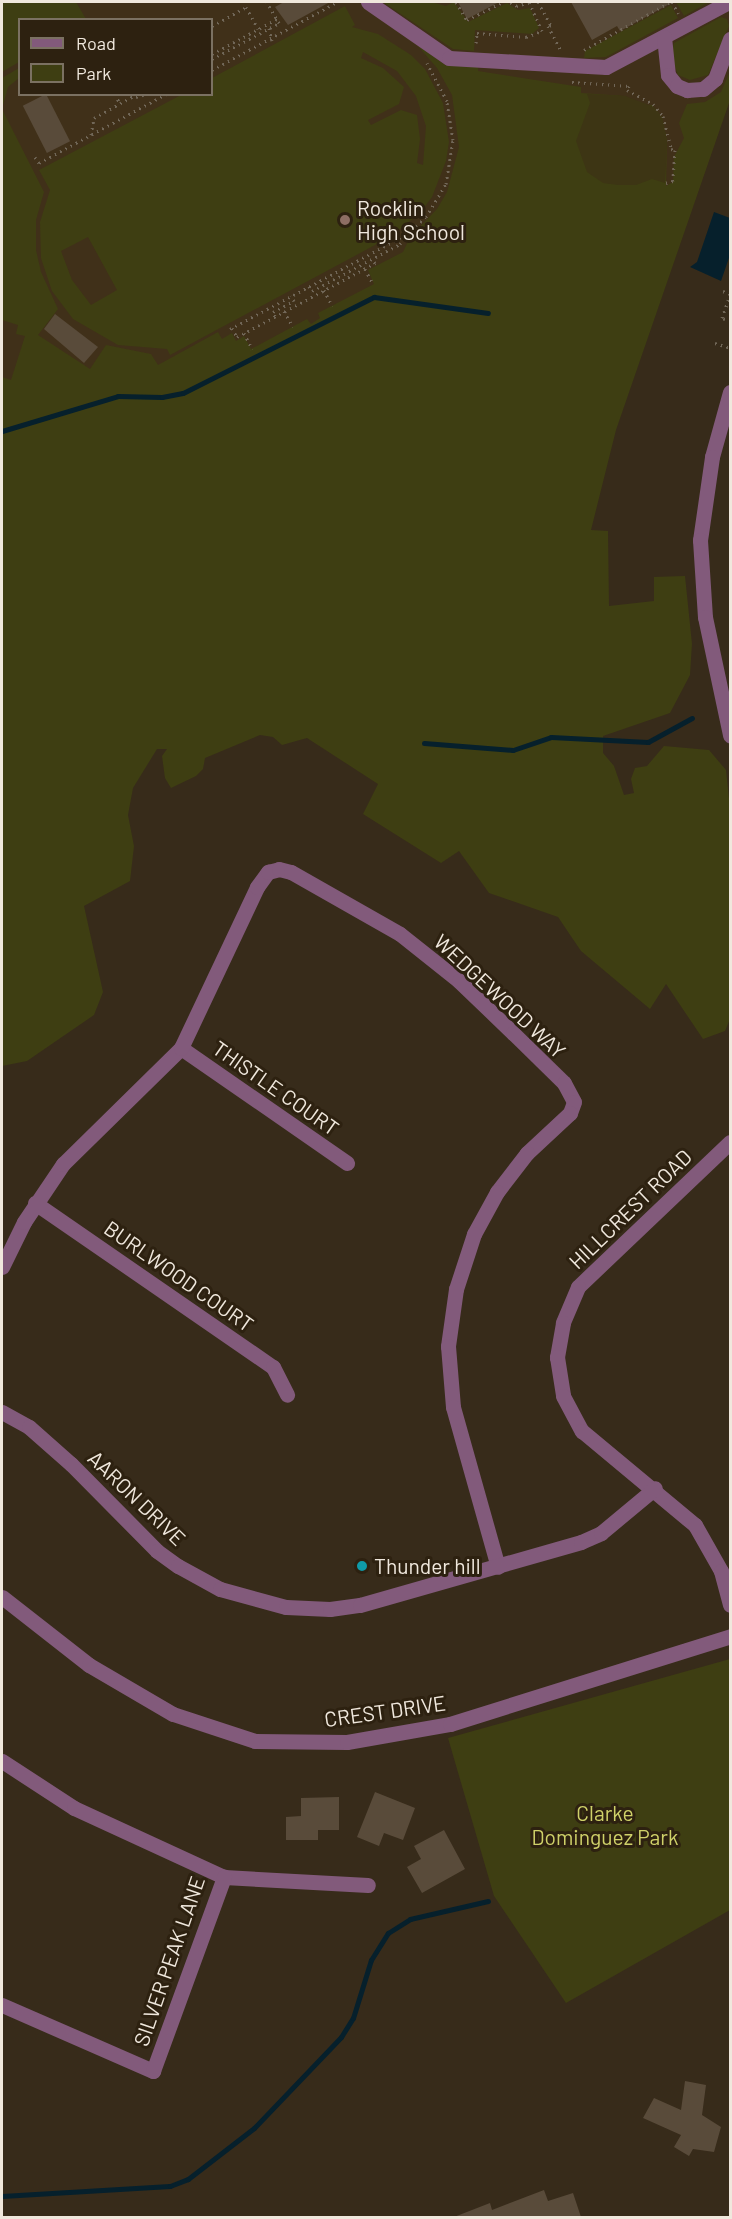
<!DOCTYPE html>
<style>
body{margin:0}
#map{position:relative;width:732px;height:2219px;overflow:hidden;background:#372b1a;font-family:Barlow,sans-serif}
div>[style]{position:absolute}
.built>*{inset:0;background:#403019}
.green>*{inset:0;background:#3e3e12}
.sand>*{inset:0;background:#3d3514}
.water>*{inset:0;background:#06202c}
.stream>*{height:5px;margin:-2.5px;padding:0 2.5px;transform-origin:2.5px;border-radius:2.5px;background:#06202c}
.building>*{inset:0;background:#594b3a;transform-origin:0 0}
.path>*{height:3px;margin-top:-1.5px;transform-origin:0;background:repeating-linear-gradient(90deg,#716758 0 1.5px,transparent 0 6px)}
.minor>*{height:15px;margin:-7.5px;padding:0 7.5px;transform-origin:7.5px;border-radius:7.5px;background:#825a7b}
.dots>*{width:16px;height:16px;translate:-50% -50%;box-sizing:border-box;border:3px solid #2d2110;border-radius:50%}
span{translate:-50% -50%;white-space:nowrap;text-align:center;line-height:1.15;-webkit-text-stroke:6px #2d2110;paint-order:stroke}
.poi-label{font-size:21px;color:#f0e8dd}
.left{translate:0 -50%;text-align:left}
.street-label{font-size:21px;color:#f0e8dd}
.park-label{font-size:21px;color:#cfd169}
.frame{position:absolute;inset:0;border:3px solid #f0e8dd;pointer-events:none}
.legend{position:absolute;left:18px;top:18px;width:195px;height:78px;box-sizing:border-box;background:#2d2110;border:2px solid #7b7162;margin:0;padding:8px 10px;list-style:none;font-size:18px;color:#f0e8dd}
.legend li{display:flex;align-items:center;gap:12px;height:30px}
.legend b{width:30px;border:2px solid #7b7162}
</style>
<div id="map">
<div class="built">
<div style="clip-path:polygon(evenodd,2px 2px,730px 2px,730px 100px,638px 364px,2px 472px,2px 2px,20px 20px,212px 20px,212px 94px,20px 94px,20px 20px)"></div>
</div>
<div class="green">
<div style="clip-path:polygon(2px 2px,76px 2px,86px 19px,20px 20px,19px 62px,2px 72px)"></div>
<div style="clip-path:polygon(383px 2px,431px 2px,446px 6px,454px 2px,468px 22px,507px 3px,518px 10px,530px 8px,539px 28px,532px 34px,475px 30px,474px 51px,453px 49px)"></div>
<div style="clip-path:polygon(676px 2px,709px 2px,684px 16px)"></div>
<div style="clip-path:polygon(671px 5px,678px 18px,606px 57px,584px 58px,585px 51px)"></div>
<div style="clip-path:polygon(evenodd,345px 6px,355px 25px,352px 27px,378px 34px,411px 55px,425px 69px,443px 103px,449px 142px,446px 161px,432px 197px,420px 213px,390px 237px,170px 355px,167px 349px,118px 345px,73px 319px,52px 291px,41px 258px,40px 222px,50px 190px,39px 170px,181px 95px,212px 94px,212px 78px,345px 6px,363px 52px,397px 71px,416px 96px,426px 126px,423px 165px,417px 163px,420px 139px,417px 115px,401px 110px,371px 125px,368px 120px,399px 104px,404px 87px,383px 68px,361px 58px,363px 52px,345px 6px,88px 237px,117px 290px,91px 305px,72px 280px,61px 251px,88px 237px)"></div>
<div style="clip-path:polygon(721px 17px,727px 19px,729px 26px,708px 75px,690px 80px,678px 75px,671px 55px,674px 43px)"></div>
<div style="clip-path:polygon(417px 45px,445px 65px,478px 67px,478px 71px,581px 87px,581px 93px,625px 96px,644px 106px,652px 105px,662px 117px,667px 141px,666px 186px,673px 182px,674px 157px,684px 138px,679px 123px,687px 104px,705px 102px,721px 92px,730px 71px,730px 100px,616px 430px,591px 530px,608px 531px,609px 606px,654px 601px,654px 577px,685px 576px,692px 644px,690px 675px,670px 713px,603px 736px,603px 753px,614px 766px,624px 795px,634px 793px,631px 779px,635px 768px,647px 766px,664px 746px,709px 750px,726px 770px,730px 808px,730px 1019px,725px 1031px,703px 1039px,666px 984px,650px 1009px,581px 951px,558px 917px,489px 893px,459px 851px,441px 863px,363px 814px,378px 784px,307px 738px,282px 745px,273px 737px,260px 735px,205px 758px,203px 769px,196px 776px,171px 788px,165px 778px,162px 756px,167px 749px,157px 749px,133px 788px,128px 815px,134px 846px,130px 881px,84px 906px,103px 992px,94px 1015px,27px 1061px,2px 1066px,2px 377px,11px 380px,25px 336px,16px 334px,18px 325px,2px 320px,2px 78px,19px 68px,19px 78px,8px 87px,2px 109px,44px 192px,36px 220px,36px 250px,41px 272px,58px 309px,38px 335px,90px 369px,106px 345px,151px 354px,158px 365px,218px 332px,222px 339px,232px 333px,236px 341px,244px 336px,251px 349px,307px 319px,311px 324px,320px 318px,318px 313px,374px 284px,368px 270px,403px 252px,410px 237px,437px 209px,447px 192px,459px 147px,452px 95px,437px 68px)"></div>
<div style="clip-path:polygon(730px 1659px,730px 1910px,566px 2003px,494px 1896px,448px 1738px)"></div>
</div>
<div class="sand">
<div style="clip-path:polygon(587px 94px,625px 96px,654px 107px,662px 117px,667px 141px,665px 183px,652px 179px,636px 185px,618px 185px,603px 183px,587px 172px,576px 141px,590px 103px)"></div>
</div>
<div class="water">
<div style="clip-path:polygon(714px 212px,730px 218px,730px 255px,721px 281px,690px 267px,697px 262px)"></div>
</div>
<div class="stream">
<div style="left:2px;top:431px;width:121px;rotate:-16.8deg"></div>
<div style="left:118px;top:396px;width:44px;rotate:1.3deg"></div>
<div style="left:162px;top:397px;width:21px;rotate:-11deg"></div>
<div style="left:183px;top:393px;width:214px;rotate:-26.7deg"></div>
<div style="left:374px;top:297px;width:115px;rotate:8deg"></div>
<div style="left:424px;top:743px;width:89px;rotate:4.5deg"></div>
<div style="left:513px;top:750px;width:40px;rotate:-18.9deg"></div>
<div style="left:551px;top:737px;width:97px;rotate:3deg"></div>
<div style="left:648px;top:742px;width:50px;rotate:-28.6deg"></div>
<div style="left:2px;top:2196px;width:168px;rotate:-3.4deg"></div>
<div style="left:170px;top:2186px;width:19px;rotate:-21deg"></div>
<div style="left:188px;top:2179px;width:83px;rotate:-37.7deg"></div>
<div style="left:254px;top:2128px;width:126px;rotate:-46.3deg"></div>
<div style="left:341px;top:2037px;width:22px;rotate:-58deg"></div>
<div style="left:353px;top:2018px;width:61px;rotate:-72.8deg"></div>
<div style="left:371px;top:1960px;width:32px;rotate:-58deg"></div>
<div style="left:388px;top:1933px;width:26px;rotate:-32deg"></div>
<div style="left:410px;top:1919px;width:80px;rotate:-13deg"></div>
</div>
<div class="building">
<div style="clip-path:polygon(284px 2px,330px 2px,288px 25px,275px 7px)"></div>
<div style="clip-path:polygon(458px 2px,499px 2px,467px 19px)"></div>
<div style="clip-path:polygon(571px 2px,673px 2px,620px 31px,617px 26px,592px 40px)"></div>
<div style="left:46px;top:94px;width:53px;height:26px;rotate:63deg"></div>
<div style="clip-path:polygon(55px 314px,98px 347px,84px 363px,44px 329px)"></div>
<div style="clip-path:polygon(375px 1792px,415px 1808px,403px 1840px,384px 1833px,379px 1846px,357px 1837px)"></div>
<div style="clip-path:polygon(339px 1797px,339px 1830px,318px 1830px,318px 1840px,286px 1840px,286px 1817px,301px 1816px,301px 1798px)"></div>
<div style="clip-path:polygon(444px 1830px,465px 1869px,422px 1893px,407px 1867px,421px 1859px,414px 1846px)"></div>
<div style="clip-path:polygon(685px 2081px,706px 2085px,702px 2115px,721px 2127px,714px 2152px,693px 2149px,689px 2156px,674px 2147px,681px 2135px,643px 2118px,654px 2098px,681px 2110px)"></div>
<div style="clip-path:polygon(544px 2190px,548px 2201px,573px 2193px,581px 2217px,454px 2217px,490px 2203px,492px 2210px)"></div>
</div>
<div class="path">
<div style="left:456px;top:2px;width:21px;rotate:59deg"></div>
<div style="left:467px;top:20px;width:40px;rotate:-26.6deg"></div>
<div style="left:538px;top:2px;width:26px;rotate:61deg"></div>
<div style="left:551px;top:25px;width:5px;rotate:158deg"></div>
<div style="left:672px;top:2px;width:13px;rotate:61deg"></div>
<div style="left:212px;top:26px;width:39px;rotate:-29deg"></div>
<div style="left:246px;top:7px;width:25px;rotate:61deg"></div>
<div style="left:548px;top:26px;width:27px;rotate:62deg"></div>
<div style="left:269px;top:28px;width:13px;rotate:77deg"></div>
<div style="left:476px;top:43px;width:10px;rotate:-84deg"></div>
<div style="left:477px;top:33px;width:49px;rotate:4.7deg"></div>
<div style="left:526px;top:37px;width:17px;rotate:-21deg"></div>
<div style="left:542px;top:31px;width:32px;rotate:-114deg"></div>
<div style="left:529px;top:2px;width:13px;rotate:162deg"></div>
<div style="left:517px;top:6px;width:9px;rotate:-153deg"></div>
<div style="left:584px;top:50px;width:98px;rotate:-29.2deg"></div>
<div style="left:212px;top:54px;width:74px;rotate:-28.3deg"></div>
<div style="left:212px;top:59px;width:76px;rotate:-28.2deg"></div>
<div style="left:279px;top:23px;width:24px;rotate:-120deg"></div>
<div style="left:212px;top:70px;width:142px;rotate:-28.5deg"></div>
<div style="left:572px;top:82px;width:57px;rotate:4deg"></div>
<div style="left:629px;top:86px;width:4px;rotate:117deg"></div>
<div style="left:627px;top:90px;width:30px;rotate:28deg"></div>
<div style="left:653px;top:104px;width:16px;rotate:50deg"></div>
<div style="left:663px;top:116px;width:34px;rotate:76deg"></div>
<div style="left:671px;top:149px;width:4px;rotate:14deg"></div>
<div style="left:675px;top:150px;width:31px;rotate:94deg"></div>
<div style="left:673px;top:181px;width:8px;rotate:166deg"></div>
<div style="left:115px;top:94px;width:11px;rotate:63deg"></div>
<div style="left:136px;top:97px;width:9px;rotate:-18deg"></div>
<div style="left:91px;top:135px;width:17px;rotate:-80deg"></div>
<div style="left:94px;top:118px;width:49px;rotate:-29.2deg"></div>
<div style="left:35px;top:157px;width:7px;rotate:56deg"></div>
<div style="left:39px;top:163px;width:145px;rotate:-28.5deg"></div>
<div style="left:365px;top:269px;width:17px;rotate:62deg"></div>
<div style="left:309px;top:286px;width:6px;rotate:59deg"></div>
<div style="left:312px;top:291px;width:100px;rotate:-28.1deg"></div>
<div style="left:400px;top:244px;width:11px;rotate:-56deg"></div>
<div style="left:324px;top:290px;width:18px;rotate:63deg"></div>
<div style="left:723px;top:291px;width:8px;rotate:23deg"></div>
<div style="left:284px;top:311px;width:18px;rotate:61deg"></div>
<div style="left:275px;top:316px;width:4px;rotate:-117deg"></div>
<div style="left:273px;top:312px;width:24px;rotate:-28deg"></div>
<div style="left:294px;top:301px;width:6px;rotate:-121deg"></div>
<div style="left:725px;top:319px;width:3px;rotate:-162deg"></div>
<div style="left:722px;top:318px;width:24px;rotate:-71deg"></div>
<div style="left:232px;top:328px;width:10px;rotate:61deg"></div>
<div style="left:237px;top:337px;width:157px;rotate:-28.2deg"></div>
<div style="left:375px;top:263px;width:5px;rotate:-127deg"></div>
<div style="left:230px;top:329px;width:201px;rotate:-28.2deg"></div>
<div style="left:407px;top:234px;width:25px;rotate:-42deg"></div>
<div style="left:426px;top:217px;width:39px;rotate:-59deg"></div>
<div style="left:446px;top:184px;width:45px;rotate:-81deg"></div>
<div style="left:453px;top:140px;width:39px;rotate:-99deg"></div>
<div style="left:447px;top:101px;width:43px;rotate:-117.8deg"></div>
<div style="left:244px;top:333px;width:18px;rotate:63deg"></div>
<div style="left:715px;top:343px;width:16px;rotate:18deg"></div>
</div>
<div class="minor">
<div style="left:368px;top:2px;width:98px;rotate:34.7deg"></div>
<div style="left:449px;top:58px;width:157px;rotate:3.3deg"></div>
<div style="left:606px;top:67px;width:139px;rotate:-27.9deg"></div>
<div style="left:664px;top:37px;width:38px;rotate:84deg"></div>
<div style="left:668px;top:75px;width:14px;rotate:51deg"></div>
<div style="left:677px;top:86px;width:11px;rotate:22deg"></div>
<div style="left:687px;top:90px;width:16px;rotate:-4deg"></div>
<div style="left:703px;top:89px;width:16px;rotate:-40deg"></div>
<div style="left:715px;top:79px;width:43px;rotate:-69.4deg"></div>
<div style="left:730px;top:392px;width:67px;rotate:105.5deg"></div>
<div style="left:712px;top:457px;width:84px;rotate:98.2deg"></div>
<div style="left:700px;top:540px;width:77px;rotate:86.3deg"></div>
<div style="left:705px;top:617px;width:121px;rotate:78deg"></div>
<div style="left:181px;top:1048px;width:202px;rotate:34.7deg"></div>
<div style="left:730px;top:1142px;width:210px;rotate:136.4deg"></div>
<div style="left:578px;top:1287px;width:39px;rotate:113deg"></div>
<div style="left:563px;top:1323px;width:35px;rotate:100deg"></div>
<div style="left:557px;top:1357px;width:39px;rotate:81deg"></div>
<div style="left:563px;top:1396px;width:40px;rotate:62deg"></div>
<div style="left:582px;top:1431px;width:147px;rotate:39.8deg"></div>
<div style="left:695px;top:1525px;width:53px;rotate:60.5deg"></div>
<div style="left:721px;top:1571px;width:35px;rotate:75deg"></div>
<div style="left:35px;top:1203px;width:289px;rotate:34.6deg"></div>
<div style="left:273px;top:1367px;width:31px;rotate:63deg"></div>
<div style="left:2px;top:1267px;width:50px;rotate:-63.9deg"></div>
<div style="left:24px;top:1222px;width:70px;rotate:-56.1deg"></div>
<div style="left:63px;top:1164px;width:165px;rotate:-44.5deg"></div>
<div style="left:181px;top:1048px;width:178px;rotate:-64.7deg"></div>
<div style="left:257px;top:887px;width:19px;rotate:-54deg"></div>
<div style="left:268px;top:872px;width:11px;rotate:-15deg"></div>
<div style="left:279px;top:869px;width:12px;rotate:14deg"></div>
<div style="left:291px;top:872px;width:125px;rotate:29.6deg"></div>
<div style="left:400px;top:934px;width:75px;rotate:38.5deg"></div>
<div style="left:459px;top:981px;width:75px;rotate:43.9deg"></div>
<div style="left:513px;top:1033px;width:71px;rotate:44.4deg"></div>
<div style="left:564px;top:1083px;width:21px;rotate:62deg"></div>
<div style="left:574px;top:1102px;width:12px;rotate:110deg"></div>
<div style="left:570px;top:1113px;width:59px;rotate:137.1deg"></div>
<div style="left:527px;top:1153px;width:49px;rotate:127.6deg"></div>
<div style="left:497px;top:1192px;width:48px;rotate:118.7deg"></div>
<div style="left:474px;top:1234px;width:58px;rotate:108.1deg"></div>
<div style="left:456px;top:1289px;width:58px;rotate:98deg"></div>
<div style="left:448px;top:1346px;width:61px;rotate:85.3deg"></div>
<div style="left:453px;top:1407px;width:166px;rotate:74.3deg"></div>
<div style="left:2px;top:1412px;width:31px;rotate:29deg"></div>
<div style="left:29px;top:1427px;width:56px;rotate:41.4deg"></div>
<div style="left:71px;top:1464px;width:122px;rotate:45.3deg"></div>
<div style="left:157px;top:1551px;width:26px;rotate:36deg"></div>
<div style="left:178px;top:1566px;width:48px;rotate:28.7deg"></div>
<div style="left:220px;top:1589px;width:68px;rotate:15.3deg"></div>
<div style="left:286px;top:1607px;width:44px;rotate:2.6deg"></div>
<div style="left:330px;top:1609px;width:30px;rotate:-8deg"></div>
<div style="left:360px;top:1605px;width:230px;rotate:-15.9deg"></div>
<div style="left:581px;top:1542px;width:22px;rotate:-24deg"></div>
<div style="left:601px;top:1533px;width:70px;rotate:-39.8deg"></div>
<div style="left:2px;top:1597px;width:110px;rotate:38deg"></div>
<div style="left:89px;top:1665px;width:97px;rotate:30.3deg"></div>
<div style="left:173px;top:1714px;width:86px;rotate:18.2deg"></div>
<div style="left:255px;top:1741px;width:92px;rotate:0.6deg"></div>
<div style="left:347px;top:1742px;width:105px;rotate:-9.9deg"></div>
<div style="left:450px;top:1724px;width:294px;rotate:-17.4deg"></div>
<div style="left:2px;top:1761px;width:86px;rotate:33.1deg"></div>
<div style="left:74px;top:1808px;width:165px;rotate:24.7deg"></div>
<div style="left:224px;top:1877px;width:144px;rotate:3.2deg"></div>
<div style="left:2px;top:2005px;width:165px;rotate:23.6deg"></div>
<div style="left:153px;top:2071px;width:207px;rotate:-69.9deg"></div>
</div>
<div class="dots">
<div style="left:345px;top:220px;background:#8d6e63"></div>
<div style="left:362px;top:1566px;background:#0f9aa8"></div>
</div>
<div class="poi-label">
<span class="left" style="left:357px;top:220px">Rocklin<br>High School</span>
<span class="left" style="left:374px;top:1566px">Thunder hill</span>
</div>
<div class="street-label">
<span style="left:500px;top:996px;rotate:43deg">WEDGEWOOD WAY</span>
<span style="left:276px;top:1088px;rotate:35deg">THISTLE COURT</span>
<span style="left:630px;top:1209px;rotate:-44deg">HILLCREST ROAD</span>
<span style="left:179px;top:1276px;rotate:35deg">BURLWOOD COURT</span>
<span style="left:137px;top:1498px;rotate:44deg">AARON DRIVE</span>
<span style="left:385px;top:1711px;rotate:-8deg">CREST DRIVE</span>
<span style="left:169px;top:1961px;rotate:-71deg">SILVER PEAK LANE</span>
</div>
<div class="park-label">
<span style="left:605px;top:1825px">Clarke<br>Dominguez Park</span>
</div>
<div class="frame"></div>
<ul class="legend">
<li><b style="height:8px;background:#825a7b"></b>Road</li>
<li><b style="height:16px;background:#3e3e12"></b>Park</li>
</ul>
</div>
